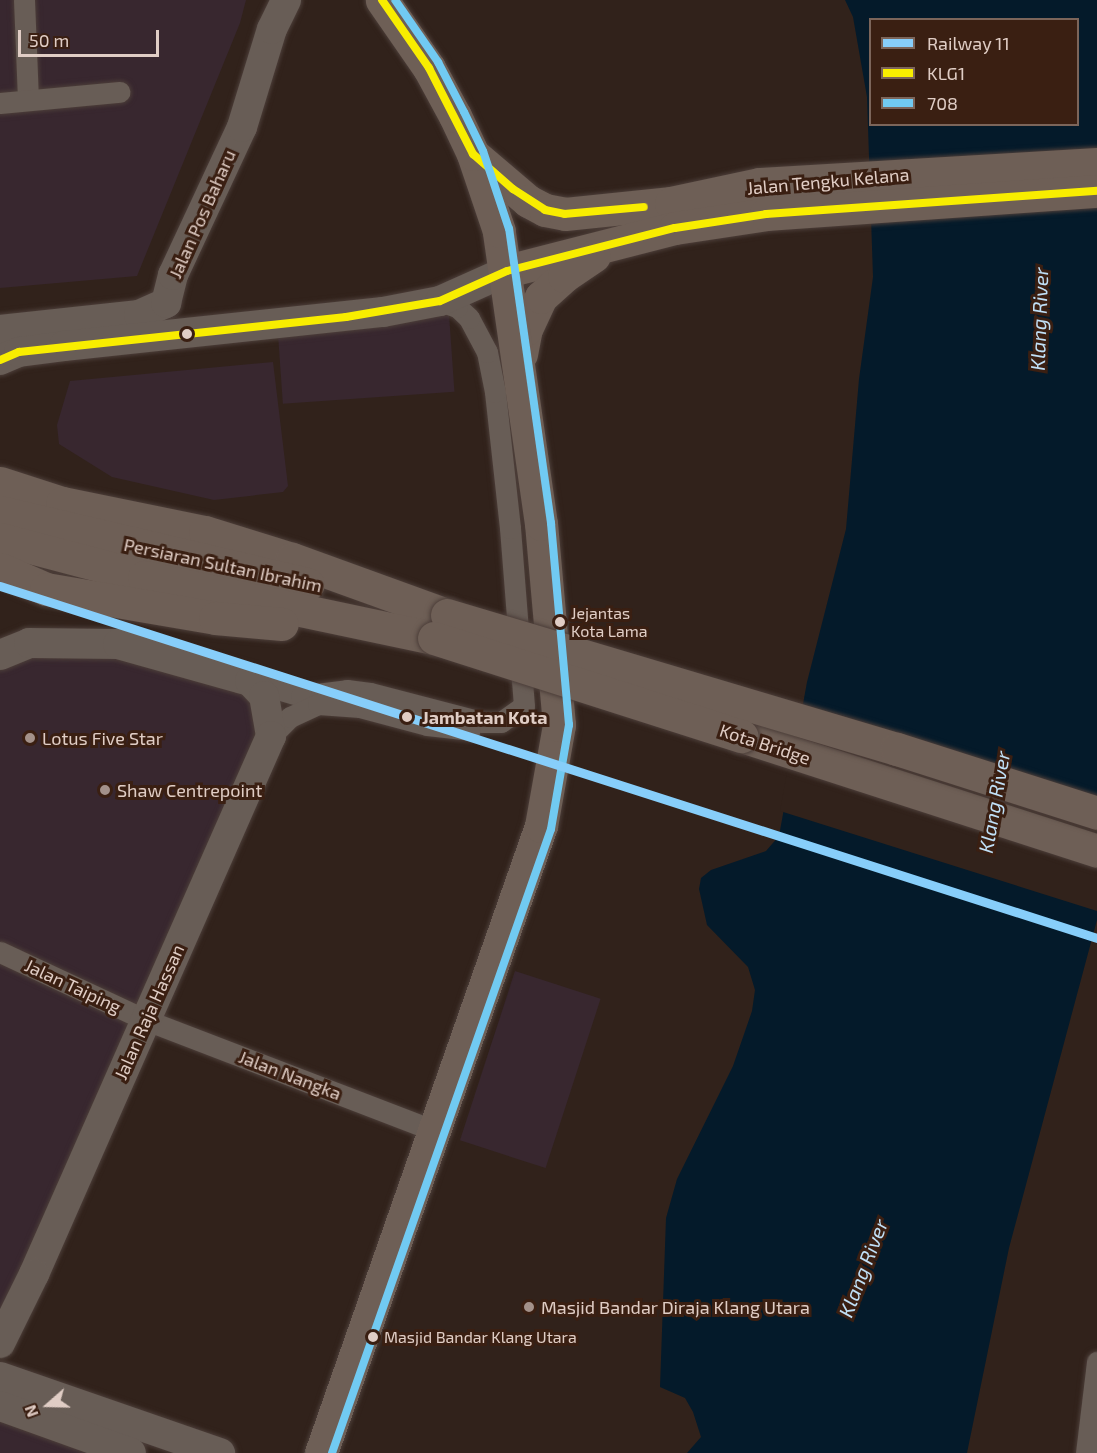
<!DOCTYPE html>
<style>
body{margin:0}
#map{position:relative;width:1097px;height:1453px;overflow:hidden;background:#31221b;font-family:"Exo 2",sans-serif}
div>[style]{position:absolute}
.commercial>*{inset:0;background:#38272f;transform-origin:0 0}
.water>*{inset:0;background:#041a2a}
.pier>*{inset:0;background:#31221b}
.roads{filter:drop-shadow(0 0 2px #4c3e39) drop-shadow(0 0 2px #4c3e39)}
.street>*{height:21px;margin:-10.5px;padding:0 10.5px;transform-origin:10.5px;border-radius:10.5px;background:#685d56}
.secondary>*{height:30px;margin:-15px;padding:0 15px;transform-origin:15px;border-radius:15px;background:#685d56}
.highway>*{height:33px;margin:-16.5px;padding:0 16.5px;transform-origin:16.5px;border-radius:16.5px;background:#6e5f56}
.bridges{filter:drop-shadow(0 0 2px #4c3e39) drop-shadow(0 0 2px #4c3e39)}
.highway-bridge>*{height:33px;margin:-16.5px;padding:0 16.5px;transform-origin:16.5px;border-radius:16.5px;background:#6e5f56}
.bus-1>*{height:8px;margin:-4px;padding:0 4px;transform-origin:4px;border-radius:4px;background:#f8ed00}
.bus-2>*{height:8px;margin:-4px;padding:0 4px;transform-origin:4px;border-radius:4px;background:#71caf2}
.rail-1>*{height:9px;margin:-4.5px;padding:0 4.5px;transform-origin:4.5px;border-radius:4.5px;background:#87cefa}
.dots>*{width:16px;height:16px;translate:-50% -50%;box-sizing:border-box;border:3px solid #3a1f12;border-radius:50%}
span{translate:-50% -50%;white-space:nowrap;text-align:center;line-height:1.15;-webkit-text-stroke:6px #3a1f12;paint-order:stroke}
.bus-label{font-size:16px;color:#e0cdc5}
.left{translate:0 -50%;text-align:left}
.street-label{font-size:18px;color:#e0cdc5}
.stop-label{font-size:18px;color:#e0cdc5;font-weight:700}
.poi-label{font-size:18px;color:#e0cdc5}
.water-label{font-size:20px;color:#c0e0f7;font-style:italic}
.legend{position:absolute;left:869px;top:18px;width:210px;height:108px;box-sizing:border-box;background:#3a1f12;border:2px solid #7c655a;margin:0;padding:8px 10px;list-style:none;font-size:18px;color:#e0cdc5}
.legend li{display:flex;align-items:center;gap:12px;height:30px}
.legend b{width:30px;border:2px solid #7c655a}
.north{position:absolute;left:18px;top:1375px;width:60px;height:60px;-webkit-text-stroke:4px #3a1f12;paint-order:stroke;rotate:250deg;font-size:16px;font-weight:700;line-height:24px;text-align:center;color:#e0cdc5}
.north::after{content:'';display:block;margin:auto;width:21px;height:27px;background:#e0cdc5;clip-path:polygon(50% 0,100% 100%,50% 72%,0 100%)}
.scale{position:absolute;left:18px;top:30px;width:141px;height:27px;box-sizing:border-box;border:3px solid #e0cdc5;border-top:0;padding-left:8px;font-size:18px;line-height:21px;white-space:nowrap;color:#e0cdc5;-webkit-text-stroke:4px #3a1f12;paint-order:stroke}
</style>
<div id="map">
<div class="commercial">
<div style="clip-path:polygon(0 0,246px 0,240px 23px,137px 276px,0 288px)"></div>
<div style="left:449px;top:314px;width:78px;height:172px;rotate:86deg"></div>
<div style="clip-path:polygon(273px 362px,288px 486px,283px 492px,214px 500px,112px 477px,59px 444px,57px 425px,70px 381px)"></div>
<div style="clip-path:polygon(31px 654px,115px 655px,242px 688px,252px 700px,260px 732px,0 1319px,0 670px)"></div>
<div style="left:515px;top:971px;width:90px;height:178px;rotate:18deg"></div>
<div style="clip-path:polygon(0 1422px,85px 1452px,88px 1453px,0 1453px)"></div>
</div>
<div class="water">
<div style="clip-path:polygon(evenodd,845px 0,1097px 0,1097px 920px,1009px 1248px,967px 1453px,687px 1453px,701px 1437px,693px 1412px,685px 1398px,660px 1387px,666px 1218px,677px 1179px,733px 1066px,752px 1011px,755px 990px,748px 967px,707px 925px,699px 889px,701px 878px,711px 870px,766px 851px,779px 836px,807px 682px,846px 529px,859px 379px,873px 277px,867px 97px,853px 17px,845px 0,870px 20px,1078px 20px,1078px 124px,870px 124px,870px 20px)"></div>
</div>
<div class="pier">
<div style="clip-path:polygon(799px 706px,1097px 798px,1097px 911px,780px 811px)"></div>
</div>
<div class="roads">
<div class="street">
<div style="left:24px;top:0;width:100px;rotate:87.7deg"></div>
<div style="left:0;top:103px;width:120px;rotate:-5.3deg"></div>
<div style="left:250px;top:681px;width:53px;rotate:16.4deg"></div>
<div style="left:301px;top:696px;width:46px;rotate:-7.4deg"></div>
<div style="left:347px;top:690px;width:23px;rotate:7deg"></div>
<div style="left:370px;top:693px;width:116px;rotate:14.5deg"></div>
<div style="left:482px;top:722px;width:19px"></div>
<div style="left:501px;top:722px;width:28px;rotate:-35deg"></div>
<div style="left:524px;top:706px;width:179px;rotate:-94.5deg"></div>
<div style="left:510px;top:528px;width:137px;rotate:-96.3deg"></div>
<div style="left:495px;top:392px;width:41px;rotate:-101.3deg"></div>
<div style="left:487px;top:352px;width:38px;rotate:-118deg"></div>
<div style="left:469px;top:318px;width:16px;rotate:-137deg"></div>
<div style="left:457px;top:307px;width:18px;rotate:-161deg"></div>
<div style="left:271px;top:736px;width:27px;rotate:-45deg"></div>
<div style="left:290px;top:717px;width:31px;rotate:-25deg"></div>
<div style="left:318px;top:704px;width:42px;rotate:4.1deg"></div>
<div style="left:360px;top:707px;width:69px;rotate:15deg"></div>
<div style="left:427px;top:725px;width:43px;rotate:6.6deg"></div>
<div style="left:0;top:952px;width:161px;rotate:25deg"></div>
<div style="left:146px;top:1020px;width:307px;rotate:21deg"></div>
<div style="left:1086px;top:1453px;width:92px;rotate:-83.1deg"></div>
</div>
<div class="secondary">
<div style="left:0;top:330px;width:140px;rotate:-6.2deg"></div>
<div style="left:139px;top:315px;width:30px;rotate:-24deg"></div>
<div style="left:166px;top:303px;width:29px;rotate:-76deg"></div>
<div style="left:173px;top:275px;width:163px;rotate:-65deg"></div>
<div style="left:242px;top:127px;width:102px;rotate:-73deg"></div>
<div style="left:272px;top:29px;width:32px;rotate:-64deg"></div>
<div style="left:0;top:360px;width:21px;rotate:-23deg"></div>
<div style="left:19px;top:352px;width:45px;rotate:-7.6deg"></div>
<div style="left:64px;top:346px;width:321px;rotate:-6.1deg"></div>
<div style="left:383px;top:312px;width:58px;rotate:-10.9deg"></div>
<div style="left:440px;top:301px;width:73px;rotate:-24.1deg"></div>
<div style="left:0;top:655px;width:31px;rotate:-22deg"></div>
<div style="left:29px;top:643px;width:89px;rotate:0.6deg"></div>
<div style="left:118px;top:644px;width:137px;rotate:15.7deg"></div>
<div style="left:250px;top:681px;width:21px;rotate:47deg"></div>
<div style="left:264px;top:696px;width:41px;rotate:80.1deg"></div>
<div style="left:271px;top:736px;width:588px;rotate:113.77deg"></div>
<div style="left:34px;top:1274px;width:77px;rotate:116.2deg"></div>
<div style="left:0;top:1377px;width:233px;rotate:19.1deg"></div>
<div style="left:0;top:1406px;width:139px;rotate:19.7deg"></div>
</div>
<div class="highway">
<div style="left:474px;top:155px;width:71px;rotate:40.4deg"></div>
<div style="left:528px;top:201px;width:19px;rotate:28deg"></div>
<div style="left:545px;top:210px;width:20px;rotate:11deg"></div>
<div style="left:565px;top:214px;width:107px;rotate:-5.9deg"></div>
<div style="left:671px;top:203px;width:91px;rotate:-12.1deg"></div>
<div style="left:760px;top:184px;width:338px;rotate:-3.4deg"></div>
<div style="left:507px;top:271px;width:173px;rotate:-14.4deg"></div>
<div style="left:675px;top:228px;width:92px;rotate:-8.7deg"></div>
<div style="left:766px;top:214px;width:332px;rotate:-4deg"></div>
<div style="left:521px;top:354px;width:25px;rotate:-79deg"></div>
<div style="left:526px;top:329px;width:35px;rotate:-65deg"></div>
<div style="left:541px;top:297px;width:31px;rotate:-42deg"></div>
<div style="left:564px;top:276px;width:36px;rotate:-34deg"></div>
<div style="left:0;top:483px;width:65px;rotate:17.9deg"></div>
<div style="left:62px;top:503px;width:146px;rotate:11.5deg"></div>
<div style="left:205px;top:532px;width:91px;rotate:17.2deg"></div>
<div style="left:292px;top:559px;width:165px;rotate:19.9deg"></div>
<div style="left:0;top:512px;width:316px;rotate:13.2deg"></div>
<div style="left:0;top:539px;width:149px;rotate:14.8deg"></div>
<div style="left:144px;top:577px;width:296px;rotate:11.9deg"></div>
<div style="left:0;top:569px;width:50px;rotate:23.5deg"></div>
<div style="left:46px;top:589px;width:171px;rotate:9.7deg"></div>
<div style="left:215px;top:618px;width:67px;rotate:5.1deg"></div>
<div style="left:742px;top:736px;width:373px;rotate:17.9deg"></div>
<div style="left:321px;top:1453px;width:664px;rotate:-70.67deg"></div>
<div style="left:541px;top:826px;width:103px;rotate:-79.9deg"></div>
<div style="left:559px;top:725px;width:202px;rotate:-95.1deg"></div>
<div style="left:541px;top:524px;width:296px;rotate:-98.2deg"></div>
<div style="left:499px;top:231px;width:81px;rotate:-108.7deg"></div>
<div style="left:473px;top:154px;width:42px;rotate:-115.3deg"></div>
<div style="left:455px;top:116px;width:55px;rotate:-118.4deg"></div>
<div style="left:429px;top:68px;width:83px;rotate:-124.7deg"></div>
</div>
</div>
<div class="bridges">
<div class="highway-bridge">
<div style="left:447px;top:615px;width:470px;rotate:16.6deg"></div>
<div style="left:897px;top:749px;width:210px;rotate:17.7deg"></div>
<div style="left:434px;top:638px;width:323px;rotate:17.7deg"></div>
</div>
</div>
<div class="bus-1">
<div style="left:382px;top:0;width:83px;rotate:55.3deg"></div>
<div style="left:429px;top:68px;width:97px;rotate:62.9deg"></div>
<div style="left:473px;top:154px;width:53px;rotate:41.2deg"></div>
<div style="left:513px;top:189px;width:38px;rotate:33deg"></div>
<div style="left:545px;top:210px;width:20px;rotate:11deg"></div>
<div style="left:565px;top:214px;width:79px;rotate:-5.1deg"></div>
<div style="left:0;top:360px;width:21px;rotate:-23deg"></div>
<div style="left:19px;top:352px;width:329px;rotate:-6.1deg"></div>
<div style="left:346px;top:317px;width:95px;rotate:-9.7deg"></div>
<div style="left:440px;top:301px;width:73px;rotate:-24.1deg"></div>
<div style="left:507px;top:271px;width:173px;rotate:-14.4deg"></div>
<div style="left:675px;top:228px;width:92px;rotate:-8.7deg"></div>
<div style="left:766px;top:214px;width:332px;rotate:-4deg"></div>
</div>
<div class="bus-2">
<div style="left:332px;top:1453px;width:661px;rotate:-70.66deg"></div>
<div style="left:551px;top:829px;width:106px;rotate:-80.2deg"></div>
<div style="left:569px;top:725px;width:203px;rotate:-95.1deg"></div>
<div style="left:551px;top:523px;width:297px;rotate:-98.1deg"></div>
<div style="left:509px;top:229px;width:82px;rotate:-108.4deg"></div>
<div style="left:483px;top:151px;width:43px;rotate:-116deg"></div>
<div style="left:464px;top:112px;width:56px;rotate:-117.5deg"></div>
<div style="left:438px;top:62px;width:75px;rotate:-124.7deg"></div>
</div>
<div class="rail-1">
<div style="left:0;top:586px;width:1152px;rotate:17.79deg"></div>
</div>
<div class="dots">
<div style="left:187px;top:334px;background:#e0cdc5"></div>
<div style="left:560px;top:622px;background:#e0cdc5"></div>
<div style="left:407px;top:717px;background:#e0cdc5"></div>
<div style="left:30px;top:738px;background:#a3918a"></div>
<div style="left:105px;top:790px;background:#a3918a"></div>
<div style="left:529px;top:1307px;background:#a3918a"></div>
<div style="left:373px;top:1337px;background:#e0cdc5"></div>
</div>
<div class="bus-label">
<span class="left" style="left:571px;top:622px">Jejantas<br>Kota Lama</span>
<span class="left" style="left:384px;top:1337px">Masjid Bandar Klang Utara</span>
</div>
<div class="street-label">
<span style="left:828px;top:181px;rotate:-5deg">Jalan Tengku Kelana</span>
<span style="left:202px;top:214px;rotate:-66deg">Jalan Pos Baharu</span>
<span style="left:223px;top:565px;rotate:12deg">Persiaran Sultan Ibrahim</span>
<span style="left:765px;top:744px;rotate:18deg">Kota Bridge</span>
<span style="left:73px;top:986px;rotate:25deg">Jalan Taiping</span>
<span style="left:149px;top:1012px;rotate:-66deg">Jalan Raja Hassan</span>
<span style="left:290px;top:1075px;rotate:21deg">Jalan Nangka</span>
</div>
<div class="stop-label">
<span class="left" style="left:422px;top:717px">Jambatan Kota</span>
</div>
<div class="poi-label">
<span class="left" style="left:42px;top:738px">Lotus Five Star</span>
<span class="left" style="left:117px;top:790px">Shaw Centrepoint</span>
<span class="left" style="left:541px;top:1307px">Masjid Bandar Diraja Klang Utara</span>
</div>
<div class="water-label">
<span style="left:1039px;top:319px;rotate:-88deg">Klang River</span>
<span style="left:994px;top:802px;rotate:-80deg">Klang River</span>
<span style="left:863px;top:1268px;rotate:-69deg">Klang River</span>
</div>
<ul class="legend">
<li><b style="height:8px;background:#87cefa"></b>Railway 11</li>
<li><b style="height:8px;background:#f8ed00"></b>KLG1</li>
<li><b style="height:8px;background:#71caf2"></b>708</li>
</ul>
<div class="north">N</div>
<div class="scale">50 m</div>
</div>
